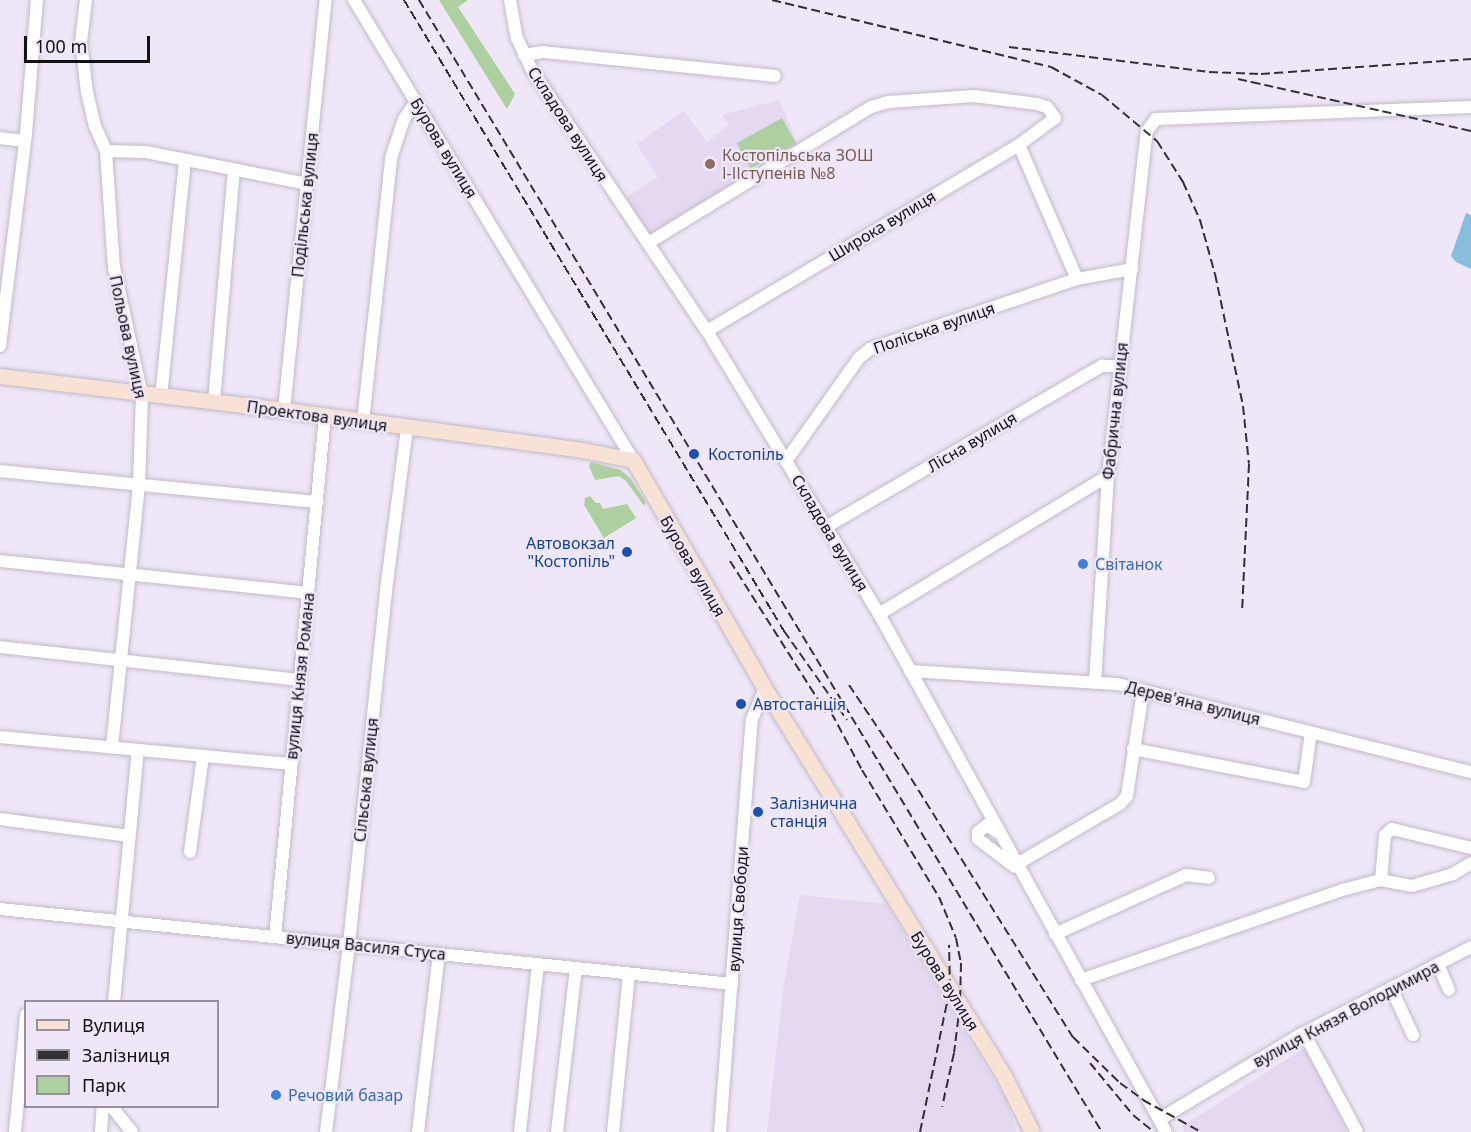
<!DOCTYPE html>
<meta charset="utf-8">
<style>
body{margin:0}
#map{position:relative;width:1471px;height:1132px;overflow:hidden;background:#efe7f7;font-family:"Noto Sans",sans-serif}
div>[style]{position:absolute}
.built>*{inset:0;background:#e4d9f0}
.green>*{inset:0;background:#aed0a0;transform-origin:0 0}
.water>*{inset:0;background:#87bddf}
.roads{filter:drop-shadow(0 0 2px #c2bac9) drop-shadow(0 0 2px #c2bac9)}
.minor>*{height:12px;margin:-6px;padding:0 6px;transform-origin:6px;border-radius:6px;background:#fff}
.major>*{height:15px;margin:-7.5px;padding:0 7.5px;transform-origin:7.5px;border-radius:7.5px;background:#f8e1d5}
.rail>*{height:2px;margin-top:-1px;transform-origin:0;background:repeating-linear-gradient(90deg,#343037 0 9px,transparent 0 13.5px)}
.dots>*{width:16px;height:16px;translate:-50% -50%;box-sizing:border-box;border:3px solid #efe7f7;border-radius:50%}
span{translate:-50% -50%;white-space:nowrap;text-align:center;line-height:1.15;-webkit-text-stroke:4.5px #efe7f7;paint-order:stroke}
.street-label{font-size:16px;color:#131016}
.education-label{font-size:16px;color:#785e54}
.left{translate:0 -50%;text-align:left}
.transit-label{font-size:16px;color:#164399}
.right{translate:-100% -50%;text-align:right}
.shop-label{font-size:16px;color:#366cbe}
.legend{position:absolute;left:24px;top:1000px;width:195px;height:108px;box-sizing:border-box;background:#efe7f7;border:2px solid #97919d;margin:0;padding:8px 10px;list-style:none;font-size:18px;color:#131016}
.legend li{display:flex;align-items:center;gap:12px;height:30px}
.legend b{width:30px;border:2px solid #97919d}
.scale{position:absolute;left:24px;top:36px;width:126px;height:27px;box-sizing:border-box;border:3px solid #131016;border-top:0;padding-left:8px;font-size:18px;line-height:21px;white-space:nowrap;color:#131016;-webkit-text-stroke:4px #efe7f7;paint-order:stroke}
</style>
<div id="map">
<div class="built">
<div style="clip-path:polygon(779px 100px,799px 147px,652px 237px,625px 198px,658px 177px,640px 150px,638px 143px,684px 111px,707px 142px,729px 125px,722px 115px)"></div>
<div style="clip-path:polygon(800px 895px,886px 904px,1006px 1099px,1017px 1132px,767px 1132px,784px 984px)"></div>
<div style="clip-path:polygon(1306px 1047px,1347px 1132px,1185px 1132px,1182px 1126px)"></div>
</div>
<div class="green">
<div style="clip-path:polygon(439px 0,468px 0,458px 7px,515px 94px,507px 109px)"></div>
<div style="left:782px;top:118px;width:29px;height:52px;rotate:61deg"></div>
<div style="clip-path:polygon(591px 462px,621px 470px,631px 479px,646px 502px,644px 506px,626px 481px,619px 476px,595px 480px,589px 466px)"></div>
<div style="clip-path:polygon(590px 496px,596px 503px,600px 503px,603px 509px,627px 504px,636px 518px,604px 538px,584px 505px,585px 498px)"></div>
</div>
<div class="water">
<div style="clip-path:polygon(1466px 213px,1471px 215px,1471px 269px,1456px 262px,1451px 256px)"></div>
</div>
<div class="roads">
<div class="minor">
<div style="left:86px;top:0;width:42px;rotate:96.8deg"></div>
<div style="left:81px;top:42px;width:50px;rotate:83.2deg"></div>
<div style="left:87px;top:92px;width:35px;rotate:77deg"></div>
<div style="left:95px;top:126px;width:27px;rotate:66deg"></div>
<div style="left:106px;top:151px;width:116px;rotate:86.1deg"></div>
<div style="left:114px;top:267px;width:131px;rotate:77.7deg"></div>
<div style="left:142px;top:395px;width:90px;rotate:91.9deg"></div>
<div style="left:139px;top:485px;width:264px;rotate:95.9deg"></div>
<div style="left:354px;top:0;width:538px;rotate:58.76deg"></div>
<div style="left:510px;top:0;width:39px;rotate:80deg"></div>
<div style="left:517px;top:38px;width:35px;rotate:65deg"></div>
<div style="left:532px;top:70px;width:314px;rotate:56.2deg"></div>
<div style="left:707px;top:331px;width:331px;rotate:58.7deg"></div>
<div style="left:879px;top:614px;width:592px;rotate:61.01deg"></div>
<div style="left:524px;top:55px;width:19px;rotate:-9deg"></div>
<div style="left:543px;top:52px;width:233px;rotate:5.9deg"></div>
<div style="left:0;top:138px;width:25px;rotate:7deg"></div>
<div style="left:1019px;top:145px;width:146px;rotate:66.6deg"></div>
<div style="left:106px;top:151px;width:40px;rotate:1.4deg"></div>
<div style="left:146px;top:152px;width:164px;rotate:11.2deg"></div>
<div style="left:648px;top:243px;width:261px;rotate:-31.4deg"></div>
<div style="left:871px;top:107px;width:19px;rotate:-16deg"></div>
<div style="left:889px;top:102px;width:85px;rotate:-4deg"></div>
<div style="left:974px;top:96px;width:64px;rotate:7.2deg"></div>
<div style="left:1037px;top:104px;width:10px;rotate:17deg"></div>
<div style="left:1047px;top:107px;width:14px;rotate:54deg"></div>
<div style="left:1055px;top:118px;width:45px;rotate:143.1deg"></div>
<div style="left:1019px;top:145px;width:363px;rotate:149.2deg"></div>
<div style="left:0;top:346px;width:215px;rotate:-83deg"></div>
<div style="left:26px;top:133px;width:133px;rotate:-85.3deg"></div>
<div style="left:161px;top:397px;width:238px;rotate:-84.2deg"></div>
<div style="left:214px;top:402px;width:234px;rotate:-85.1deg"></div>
<div style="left:284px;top:410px;width:412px;rotate:-84.2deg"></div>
<div style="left:363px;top:422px;width:265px;rotate:-83.9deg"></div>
<div style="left:391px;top:158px;width:41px;rotate:-71.6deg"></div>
<div style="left:404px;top:119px;width:21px;rotate:-55deg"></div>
<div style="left:786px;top:461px;width:126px;rotate:-54.7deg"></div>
<div style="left:859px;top:358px;width:14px;rotate:-39deg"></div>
<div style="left:870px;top:349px;width:219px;rotate:-18.7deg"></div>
<div style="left:1077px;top:279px;width:56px;rotate:-10.3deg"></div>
<div style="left:0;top:471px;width:319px;rotate:5.6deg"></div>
<div style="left:826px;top:527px;width:320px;rotate:-30.3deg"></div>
<div style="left:1102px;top:366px;width:18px"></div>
<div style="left:0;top:561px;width:310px;rotate:5.9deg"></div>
<div style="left:879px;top:614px;width:267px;rotate:-31.1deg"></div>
<div style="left:0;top:647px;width:302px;rotate:6.3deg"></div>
<div style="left:910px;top:671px;width:207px;rotate:3.6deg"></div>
<div style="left:1117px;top:684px;width:365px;rotate:14deg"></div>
<div style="left:1095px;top:682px;width:206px;rotate:-86.4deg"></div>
<div style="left:1108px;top:476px;width:347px;rotate:-83.6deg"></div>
<div style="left:1147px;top:131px;width:15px;rotate:-53deg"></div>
<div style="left:1156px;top:119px;width:315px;rotate:-2.2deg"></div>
<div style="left:0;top:737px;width:293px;rotate:5.3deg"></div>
<div style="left:1133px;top:749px;width:174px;rotate:10.9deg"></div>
<div style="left:1304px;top:782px;width:50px;rotate:-82deg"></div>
<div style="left:0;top:819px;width:130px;rotate:7.5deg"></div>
<div style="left:997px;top:832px;width:12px;rotate:-145deg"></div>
<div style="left:987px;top:825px;width:11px;rotate:142deg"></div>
<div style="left:978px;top:832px;width:7px;rotate:90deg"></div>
<div style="left:978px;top:839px;width:46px;rotate:37.1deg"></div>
<div style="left:190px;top:852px;width:97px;rotate:-82.3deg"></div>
<div style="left:1017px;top:864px;width:119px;rotate:-30.2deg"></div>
<div style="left:1120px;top:804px;width:11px;rotate:-49deg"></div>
<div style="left:1127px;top:796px;width:106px;rotate:-81.3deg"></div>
<div style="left:1381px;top:880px;width:45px;rotate:-84.9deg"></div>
<div style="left:1385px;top:835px;width:9px;rotate:-41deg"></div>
<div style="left:1392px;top:829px;width:81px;rotate:13.5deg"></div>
<div style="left:0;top:909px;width:736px;rotate:5.85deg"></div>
<div style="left:1055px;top:934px;width:144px;rotate:-24.2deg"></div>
<div style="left:1186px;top:875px;width:23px;rotate:7deg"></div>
<div style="left:275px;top:937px;width:523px;rotate:-84.52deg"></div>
<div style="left:1438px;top:964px;width:28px;rotate:67deg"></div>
<div style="left:1081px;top:980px;width:276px;rotate:-19deg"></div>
<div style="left:1342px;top:890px;width:40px;rotate:-14.4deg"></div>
<div style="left:1381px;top:880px;width:32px;rotate:11deg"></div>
<div style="left:1412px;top:886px;width:43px;rotate:-16.3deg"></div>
<div style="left:1453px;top:874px;width:21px;rotate:-31deg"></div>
<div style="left:1391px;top:988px;width:52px;rotate:64.9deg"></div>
<div style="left:114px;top:1002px;width:253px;rotate:-84.6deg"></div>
<div style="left:1304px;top:1033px;width:112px;rotate:61.8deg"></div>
<div style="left:111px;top:1106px;width:33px;rotate:51deg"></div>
<div style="left:1160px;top:1119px;width:163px;rotate:-31deg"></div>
<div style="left:1300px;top:1035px;width:192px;rotate:-27.2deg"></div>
<div style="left:15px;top:1132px;width:118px;rotate:-84.6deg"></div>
<div style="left:101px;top:1132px;width:26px;rotate:-86deg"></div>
<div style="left:326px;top:1132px;width:189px;rotate:-83deg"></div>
<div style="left:349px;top:944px;width:356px;rotate:-84deg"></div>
<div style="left:386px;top:590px;width:163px;rotate:-82.6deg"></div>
<div style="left:418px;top:1132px;width:179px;rotate:-83.3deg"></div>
<div style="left:520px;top:1132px;width:169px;rotate:-83.9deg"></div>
<div style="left:557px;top:1132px;width:165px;rotate:-83.4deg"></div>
<div style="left:613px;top:1132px;width:159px;rotate:-84.2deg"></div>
<div style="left:720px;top:1132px;width:414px;rotate:-85.6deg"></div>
<div style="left:752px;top:719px;width:33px;rotate:-67deg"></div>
</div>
<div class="major">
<div style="left:0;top:376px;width:286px;rotate:6.8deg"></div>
<div style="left:284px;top:410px;width:301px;rotate:7.6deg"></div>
<div style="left:582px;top:450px;width:52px;rotate:11.1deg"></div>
<div style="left:633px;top:460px;width:264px;rotate:60deg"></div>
<div style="left:765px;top:689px;width:453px;rotate:58.3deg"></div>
<div style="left:1003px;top:1074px;width:65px;rotate:63.4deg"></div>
</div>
</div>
<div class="rail">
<div style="left:404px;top:0;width:737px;rotate:58.94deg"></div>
<div style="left:784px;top:631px;width:109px;rotate:54.7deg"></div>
<div style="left:419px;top:0;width:1322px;rotate:58.9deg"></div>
<div style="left:772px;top:0;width:287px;rotate:13.5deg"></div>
<div style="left:1051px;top:67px;width:58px;rotate:28.8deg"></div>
<div style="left:1102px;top:95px;width:72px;rotate:39.9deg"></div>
<div style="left:1157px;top:141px;width:49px;rotate:57.6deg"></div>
<div style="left:1183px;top:182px;width:42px;rotate:65.9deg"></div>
<div style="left:1200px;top:220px;width:56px;rotate:74.5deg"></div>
<div style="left:1215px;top:274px;width:135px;rotate:78deg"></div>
<div style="left:1243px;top:406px;width:58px;rotate:84.1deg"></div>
<div style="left:1249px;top:464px;width:147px;rotate:92.7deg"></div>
<div style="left:1009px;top:47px;width:202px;rotate:7.1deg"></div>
<div style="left:1209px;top:72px;width:52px;rotate:2.2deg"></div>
<div style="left:1261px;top:74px;width:211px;rotate:-4.1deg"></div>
<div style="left:1238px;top:79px;width:239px;rotate:12.6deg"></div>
<div style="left:730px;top:561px;width:179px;rotate:57.6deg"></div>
<div style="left:849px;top:685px;width:99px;rotate:56.1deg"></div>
<div style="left:904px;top:767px;width:319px;rotate:58deg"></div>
<div style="left:1073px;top:1037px;width:66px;rotate:44.4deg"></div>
<div style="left:1120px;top:1083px;width:29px;rotate:36deg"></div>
<div style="left:1143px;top:1100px;width:66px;rotate:28.9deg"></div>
<div style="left:825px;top:701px;width:78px;rotate:61.8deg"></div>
<div style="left:862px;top:770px;width:149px;rotate:58.8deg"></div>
<div style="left:939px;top:897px;width:44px;rotate:67.5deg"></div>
<div style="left:956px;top:938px;width:25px;rotate:79deg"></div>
<div style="left:961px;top:963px;width:42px;rotate:91.4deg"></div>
<div style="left:960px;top:1005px;width:48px;rotate:97.1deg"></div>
<div style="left:954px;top:1053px;width:55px;rotate:102.5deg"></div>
<div style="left:1090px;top:1063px;width:67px;rotate:50.4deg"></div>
<div style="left:1133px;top:1115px;width:27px;rotate:39deg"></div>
<div style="left:920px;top:1132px;width:147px;rotate:-78.2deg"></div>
<div style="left:950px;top:988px;width:43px;rotate:-91.3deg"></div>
</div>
<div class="dots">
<div style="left:710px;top:164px;background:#8d6e63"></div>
<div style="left:694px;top:454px;background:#1a4fb4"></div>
<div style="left:627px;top:552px;background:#1a4fb4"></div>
<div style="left:1083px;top:564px;background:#3f7fe0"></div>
<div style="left:741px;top:704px;background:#1a4fb4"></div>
<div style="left:758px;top:812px;background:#1a4fb4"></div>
<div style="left:276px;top:1095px;background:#3f7fe0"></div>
</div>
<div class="street-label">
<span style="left:568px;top:124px;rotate:57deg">Складова вулиця</span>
<span style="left:444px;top:148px;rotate:59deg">Бурова вулиця</span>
<span style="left:305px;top:205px;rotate:-84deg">Подільська вулиця</span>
<span style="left:882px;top:226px;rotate:-31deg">Широка вулиця</span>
<span style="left:934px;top:328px;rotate:-19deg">Поліська вулиця</span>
<span style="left:128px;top:337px;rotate:78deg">Польова вулиця</span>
<span style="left:1115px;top:411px;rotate:-84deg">Фабрична вулиця</span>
<span style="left:317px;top:416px;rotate:8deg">Проектова вулиця</span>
<span style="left:972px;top:442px;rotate:-31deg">Лісна вулиця</span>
<span style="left:830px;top:533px;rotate:59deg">Складова вулиця</span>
<span style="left:693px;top:566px;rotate:60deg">Бурова вулиця</span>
<span style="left:300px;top:676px;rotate:-84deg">вулиця Князя Романа</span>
<span style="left:1193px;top:703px;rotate:14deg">Дерев'яна вулиця</span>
<span style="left:366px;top:780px;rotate:-84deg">Сільська вулиця</span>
<span style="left:738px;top:909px;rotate:-86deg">вулиця Свободи</span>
<span style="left:366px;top:946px;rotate:6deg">вулиця Василя Стуса</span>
<span style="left:945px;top:981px;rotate:58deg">Бурова вулиця</span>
<span style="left:1346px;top:1014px;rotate:-28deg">вулиця Князя Володимира</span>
</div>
<div class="education-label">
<span class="left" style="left:722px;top:164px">Костопільська ЗОШ<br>І-ІІступенів №8</span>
</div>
<div class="transit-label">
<span class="left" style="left:708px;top:454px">Костопіль</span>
<span class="right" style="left:615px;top:552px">Автовокзал<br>"Костопіль"</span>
<span class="left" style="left:753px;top:704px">Автостанція</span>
<span class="left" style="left:770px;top:812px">Залізнична<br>станція</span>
</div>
<div class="shop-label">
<span class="left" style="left:1095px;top:564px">Світанок</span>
<span class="left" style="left:288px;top:1095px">Речовий базар</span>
</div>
<ul class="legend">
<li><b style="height:8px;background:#f8e1d5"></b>Вулиця</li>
<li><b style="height:8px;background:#343037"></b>Залізниця</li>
<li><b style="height:16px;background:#aed0a0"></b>Парк</li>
</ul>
<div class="scale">100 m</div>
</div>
